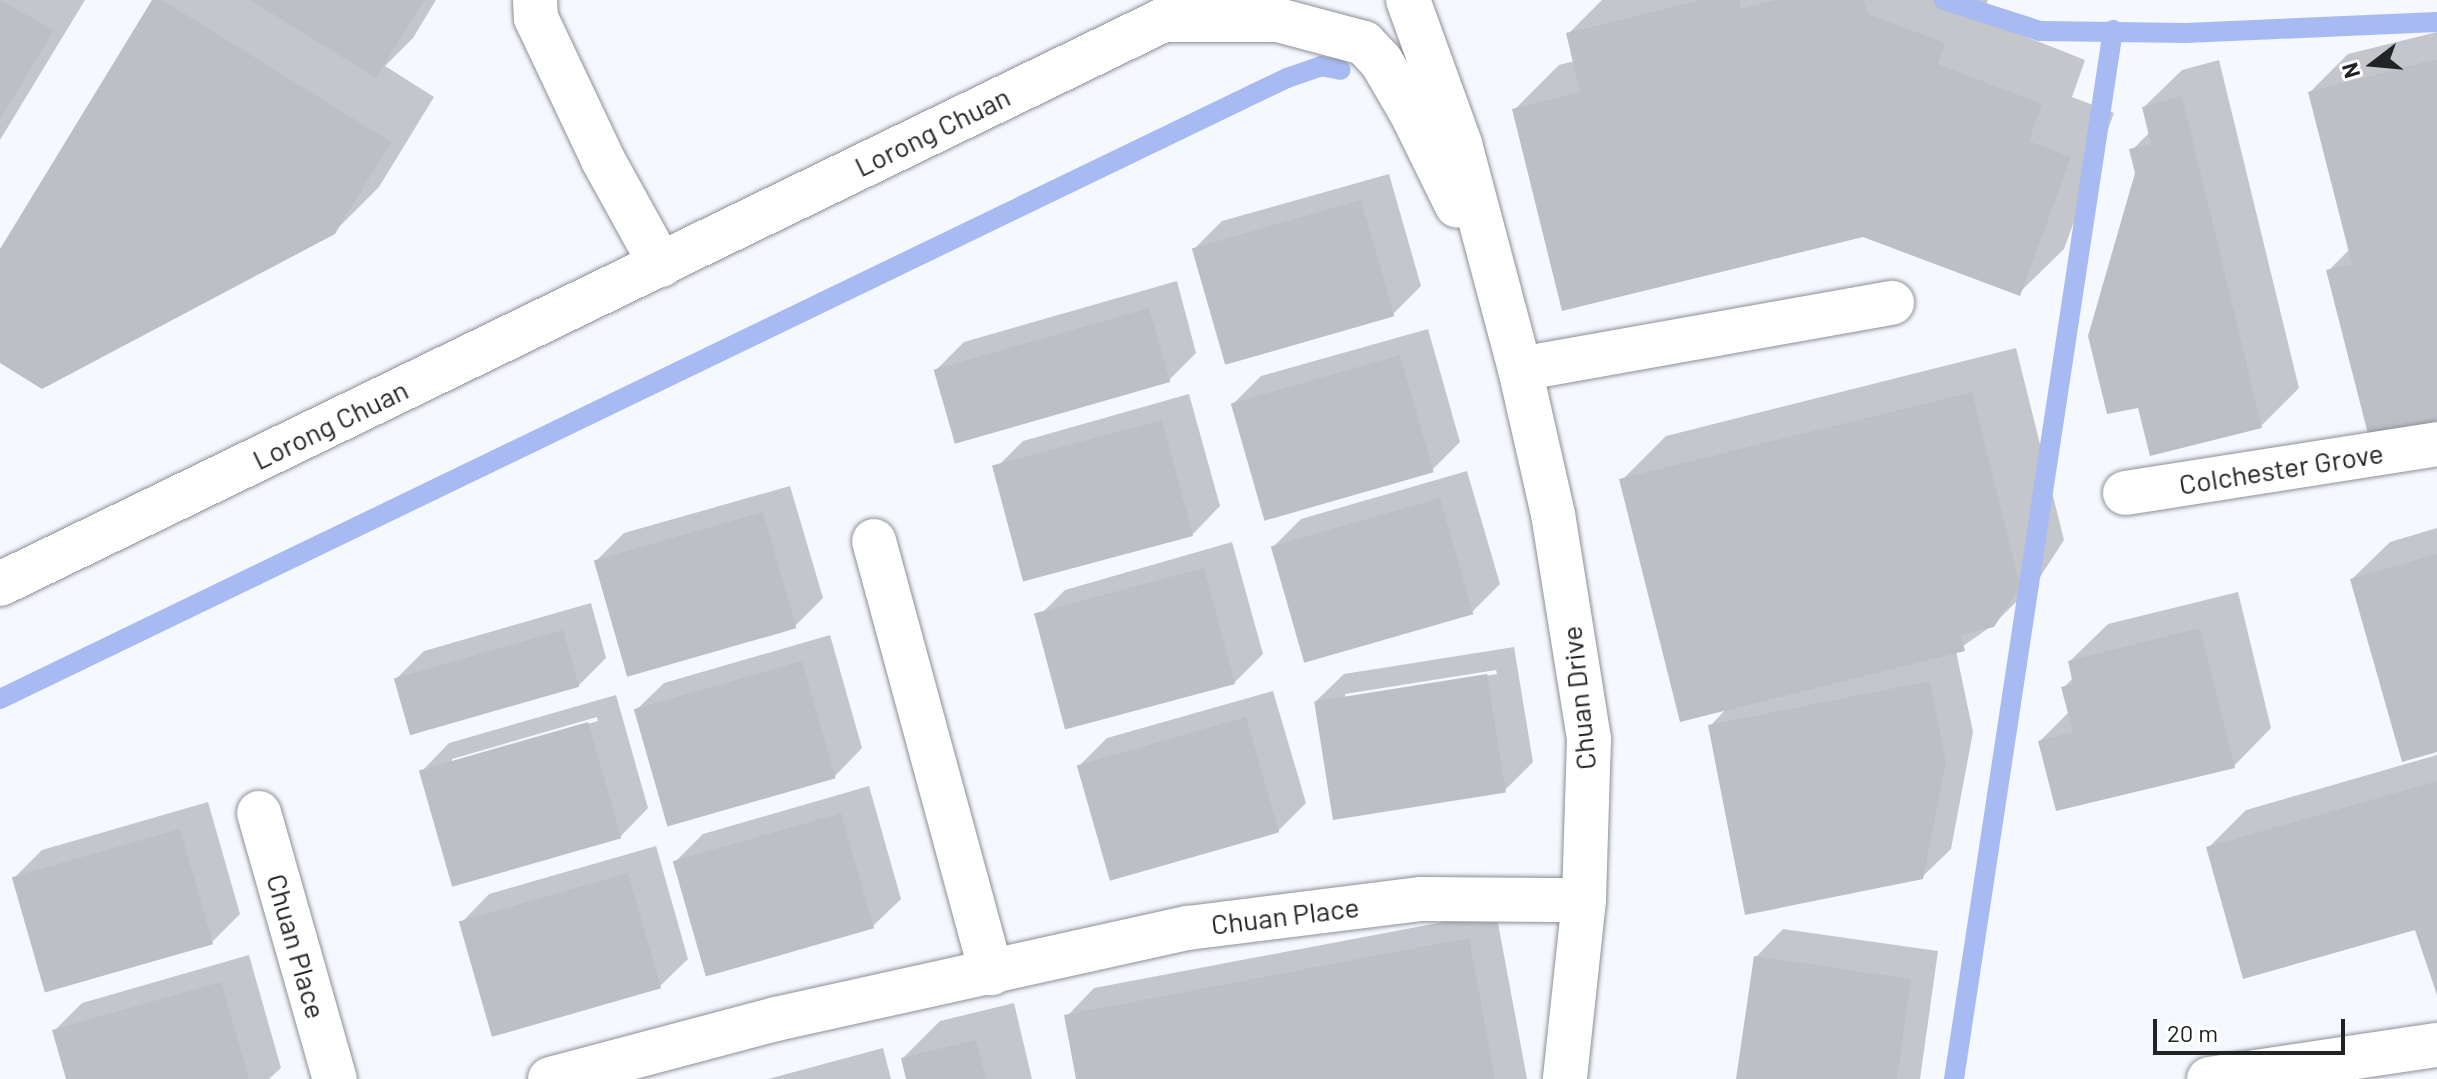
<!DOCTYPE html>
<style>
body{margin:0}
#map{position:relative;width:2437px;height:1079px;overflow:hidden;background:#f5f8ff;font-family:Barlow,sans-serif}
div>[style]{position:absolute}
.shadow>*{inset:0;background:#0003}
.stream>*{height:20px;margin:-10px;padding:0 10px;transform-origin:10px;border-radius:10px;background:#a7baf2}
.building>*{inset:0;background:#bdbfc6;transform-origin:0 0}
.roads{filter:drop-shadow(0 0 2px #8d8f95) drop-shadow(0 0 2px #8d8f95)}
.minor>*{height:44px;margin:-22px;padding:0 22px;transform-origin:22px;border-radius:22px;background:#fff}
.tertiary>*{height:44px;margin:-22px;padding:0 22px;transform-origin:22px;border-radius:22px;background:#fff}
span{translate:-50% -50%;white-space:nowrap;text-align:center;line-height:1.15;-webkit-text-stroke:8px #fff;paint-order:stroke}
.street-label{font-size:28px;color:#222325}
.north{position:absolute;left:2333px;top:24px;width:80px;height:80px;-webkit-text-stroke:6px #fff;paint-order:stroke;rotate:254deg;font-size:22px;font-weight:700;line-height:32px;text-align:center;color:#222325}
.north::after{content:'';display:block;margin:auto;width:28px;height:36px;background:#222325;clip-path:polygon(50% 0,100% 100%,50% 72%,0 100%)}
.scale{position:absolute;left:2153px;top:1019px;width:192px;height:36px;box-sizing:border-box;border:4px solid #222325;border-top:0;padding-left:10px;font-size:24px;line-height:28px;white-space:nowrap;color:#222325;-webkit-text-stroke:6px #fff;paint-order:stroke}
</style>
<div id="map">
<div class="shadow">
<div style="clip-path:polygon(0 0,85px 0,0 140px)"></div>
<div style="clip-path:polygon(155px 0,436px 0,413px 38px,385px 66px,434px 97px,379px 187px,334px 232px,0 361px,0 253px)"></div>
<div style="clip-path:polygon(1602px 0,1988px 0,1981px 19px,2085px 60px,2072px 97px,2114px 113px,2064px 249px,2019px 293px,1514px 110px,1559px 65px,1575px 61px,1568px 34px)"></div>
<div style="clip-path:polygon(2437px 32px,2437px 419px,2328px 271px,2350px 249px,2310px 92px,2348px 54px)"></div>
<div style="clip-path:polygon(2219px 60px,2299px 388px,2261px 426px,2132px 150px,2150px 132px,2144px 107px,2182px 70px)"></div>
<div style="clip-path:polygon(1389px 174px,1421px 286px,1393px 314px,1194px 249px,1222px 221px)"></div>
<div style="clip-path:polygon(1177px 281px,1196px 353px,1169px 380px,936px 370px,964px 342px)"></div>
<div style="clip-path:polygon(1428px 329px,1460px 442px,1432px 470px,1233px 404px,1261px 376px)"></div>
<div style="clip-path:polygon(2016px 348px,2064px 540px,2038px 580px,1993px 625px,1956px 651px,1973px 732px,1951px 849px,1922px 877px,1710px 726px,1727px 708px,1622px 480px,1666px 436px)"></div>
<div style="clip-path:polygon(1189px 394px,1220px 506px,1193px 534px,995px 469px,1023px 441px)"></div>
<div style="clip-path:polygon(1467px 471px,1500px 584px,1472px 612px,1273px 547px,1301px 519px)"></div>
<div style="clip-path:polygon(790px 486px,823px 598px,795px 626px,596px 561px,624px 533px)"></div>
<div style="clip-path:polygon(2437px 528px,2437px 750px,2352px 579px,2390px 542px)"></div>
<div style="clip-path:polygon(1232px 542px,1263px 654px,1235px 682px,1038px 617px,1065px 590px)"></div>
<div style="clip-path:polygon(2238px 592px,2271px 728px,2234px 766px,2040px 741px,2069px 712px,2063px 688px,2074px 677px,2070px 661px,2108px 624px)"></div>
<div style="clip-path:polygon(591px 603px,606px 658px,578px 686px,396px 679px,424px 651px)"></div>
<div style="clip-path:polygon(830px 635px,862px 748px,835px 776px,636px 710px,664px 683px)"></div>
<div style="clip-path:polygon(evenodd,1514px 647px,1533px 762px,1505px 790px,1316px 701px,1344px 674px,1514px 647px,1496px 670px,1497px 674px,1345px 698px,1345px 694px,1496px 670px)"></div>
<div style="clip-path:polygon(1273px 691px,1306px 803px,1278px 831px,1079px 766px,1107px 738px)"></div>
<div style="clip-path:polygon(evenodd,616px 695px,648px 808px,621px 836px,422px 771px,449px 743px,616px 695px,597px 717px,598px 721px,452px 763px,452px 759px,597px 717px)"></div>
<div style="clip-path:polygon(2437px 755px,2437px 993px,2417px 928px,2208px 848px,2246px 810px)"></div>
<div style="clip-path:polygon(869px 786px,901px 899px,873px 926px,675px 862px,703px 834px)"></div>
<div style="clip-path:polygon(208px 802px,240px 914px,212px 942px,14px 878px,42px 850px)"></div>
<div style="clip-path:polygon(656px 846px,688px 959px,660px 986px,462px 922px,489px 894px)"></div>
<div style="clip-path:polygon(1496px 912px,1527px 1079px,1078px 1079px,1067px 1016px,1094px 988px)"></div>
<div style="clip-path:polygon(1783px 929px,1938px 951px,1920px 1079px,1739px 1079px,1756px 957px)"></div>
<div style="clip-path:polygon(249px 955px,281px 1068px,269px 1079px,68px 1079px,54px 1031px,82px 1003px)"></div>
<div style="clip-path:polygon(1014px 1003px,1032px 1079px,908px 1079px,903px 1058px,940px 1021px)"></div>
<div style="clip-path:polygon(883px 1048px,891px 1079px,768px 1079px)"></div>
</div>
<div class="stream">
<div style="left:1944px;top:0;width:101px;rotate:17.9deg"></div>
<div style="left:2040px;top:31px;width:146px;rotate:0.8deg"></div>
<div style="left:2186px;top:33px;width:251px;rotate:-2.5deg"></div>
<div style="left:0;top:699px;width:1429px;rotate:-25.76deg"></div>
<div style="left:1287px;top:78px;width:36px;rotate:-19deg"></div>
<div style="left:1321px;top:66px;width:20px;rotate:11deg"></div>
<div style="left:1954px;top:1079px;width:1061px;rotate:-81.38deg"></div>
</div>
<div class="building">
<div style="clip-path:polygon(0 0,54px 30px,0 119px)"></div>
<div style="clip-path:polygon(152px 0,162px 0,391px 142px,335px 234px,42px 389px,0 363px,0 249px)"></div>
<div style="clip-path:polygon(250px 0,424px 0,376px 78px)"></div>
<div style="clip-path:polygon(1701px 0,1739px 0,1741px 9px,1776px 0,1864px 0,1868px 14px,1945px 43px,1938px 64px,2042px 104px,2029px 141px,2071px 157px,2020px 296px,1863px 237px,1562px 311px,1512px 109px,1580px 92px,1566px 33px)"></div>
<div style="clip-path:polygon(2437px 59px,2437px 421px,2369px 438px,2326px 270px,2352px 264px,2308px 92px)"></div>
<div style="clip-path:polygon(2182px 96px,2262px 428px,2150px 456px,2138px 408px,2107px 414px,2088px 336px,2135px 173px,2129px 149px,2151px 144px,2142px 107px)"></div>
<div style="left:1361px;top:200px;width:121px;height:176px;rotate:74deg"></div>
<div style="left:1149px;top:308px;width:77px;height:224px;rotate:74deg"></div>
<div style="left:1400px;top:355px;width:122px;height:176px;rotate:74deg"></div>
<div style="clip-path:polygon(1972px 392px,2020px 586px,1994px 627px,1961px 635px,1965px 651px,1680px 722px,1619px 479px)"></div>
<div style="left:1162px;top:420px;width:120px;height:176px;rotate:75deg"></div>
<div style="left:1440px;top:498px;width:121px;height:176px;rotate:74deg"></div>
<div style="left:763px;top:512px;width:121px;height:176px;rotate:74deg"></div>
<div style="clip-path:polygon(2437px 554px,2437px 752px,2402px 762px,2350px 579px)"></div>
<div style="left:1204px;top:568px;width:120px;height:176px;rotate:75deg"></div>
<div style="clip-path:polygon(2200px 628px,2235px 768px,2056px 811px,2038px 741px,2073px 732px,2061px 687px,2073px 684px,2068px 661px)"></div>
<div style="left:563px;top:630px;width:59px;height:176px;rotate:74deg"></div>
<div style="left:802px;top:661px;width:122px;height:175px;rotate:74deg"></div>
<div style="left:1487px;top:674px;width:120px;height:175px;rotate:81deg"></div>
<div style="clip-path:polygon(1930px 681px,1946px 762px,1923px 879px,1745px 915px,1708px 725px)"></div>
<div style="left:1246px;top:717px;width:120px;height:176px;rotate:74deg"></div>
<div style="left:588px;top:722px;width:121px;height:176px;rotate:74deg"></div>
<div style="clip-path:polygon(2437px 781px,2437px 995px,2415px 930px,2243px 979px,2206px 847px)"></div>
<div style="left:841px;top:813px;width:120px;height:175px;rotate:74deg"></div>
<div style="left:180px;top:829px;width:120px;height:175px;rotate:74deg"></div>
<div style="left:628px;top:873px;width:120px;height:176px;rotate:74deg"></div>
<div style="clip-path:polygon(1469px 938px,1495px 1079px,1076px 1079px,1064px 1015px)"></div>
<div style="clip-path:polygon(1754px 956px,1911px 979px,1897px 1079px,1736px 1079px)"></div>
<div style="clip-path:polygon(221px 982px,249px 1079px,66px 1079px,52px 1030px)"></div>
<div style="clip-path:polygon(976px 1040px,986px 1079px,906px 1079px,901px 1058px)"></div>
</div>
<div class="roads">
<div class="minor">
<div style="left:535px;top:0;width:18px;rotate:87deg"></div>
<div style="left:536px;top:18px;width:157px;rotate:64.7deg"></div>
<div style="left:603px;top:160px;width:120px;rotate:61.1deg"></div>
<div style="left:1408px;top:0;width:153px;rotate:70.1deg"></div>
<div style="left:1460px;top:144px;width:233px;rotate:75.1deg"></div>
<div style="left:1520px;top:369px;width:149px;rotate:77.2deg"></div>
<div style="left:1553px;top:514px;width:228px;rotate:80.9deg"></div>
<div style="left:1589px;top:739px;width:161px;rotate:91.8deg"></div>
<div style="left:1584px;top:900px;width:180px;rotate:96.1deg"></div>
<div style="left:1163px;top:20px;width:115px"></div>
<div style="left:1278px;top:20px;width:89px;rotate:15deg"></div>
<div style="left:1364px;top:43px;width:25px;rotate:47deg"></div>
<div style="left:1381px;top:61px;width:61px;rotate:59.7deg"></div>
<div style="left:1412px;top:114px;width:102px;rotate:63.9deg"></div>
<div style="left:1520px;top:369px;width:378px;rotate:-10.1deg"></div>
<div style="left:2125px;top:493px;width:316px;rotate:-8.9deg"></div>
<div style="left:874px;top:541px;width:448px;rotate:74.8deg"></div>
<div style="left:259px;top:813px;width:277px;rotate:74.1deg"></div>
<div style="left:550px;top:1079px;width:234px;rotate:-14.9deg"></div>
<div style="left:776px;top:1019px;width:422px;rotate:-12.5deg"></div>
<div style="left:1188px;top:928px;width:235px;rotate:-7.1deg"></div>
<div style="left:1421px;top:899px;width:163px;rotate:0.4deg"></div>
<div style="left:2209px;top:1079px;width:231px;rotate:-8.5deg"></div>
</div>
<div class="tertiary">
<div style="left:0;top:584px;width:1339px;rotate:-25.86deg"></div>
</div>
</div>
<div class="street-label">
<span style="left:932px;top:131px;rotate:-26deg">Lorong Chuan</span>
<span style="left:330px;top:424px;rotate:-26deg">Lorong Chuan</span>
<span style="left:2281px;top:468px;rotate:-9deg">Colchester Grove</span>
<span style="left:1578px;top:698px;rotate:-96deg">Chuan Drive</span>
<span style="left:1285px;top:915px;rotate:-7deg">Chuan Place</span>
<span style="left:297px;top:946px;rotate:74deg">Chuan Place</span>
</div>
<div class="north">N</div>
<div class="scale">20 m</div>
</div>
